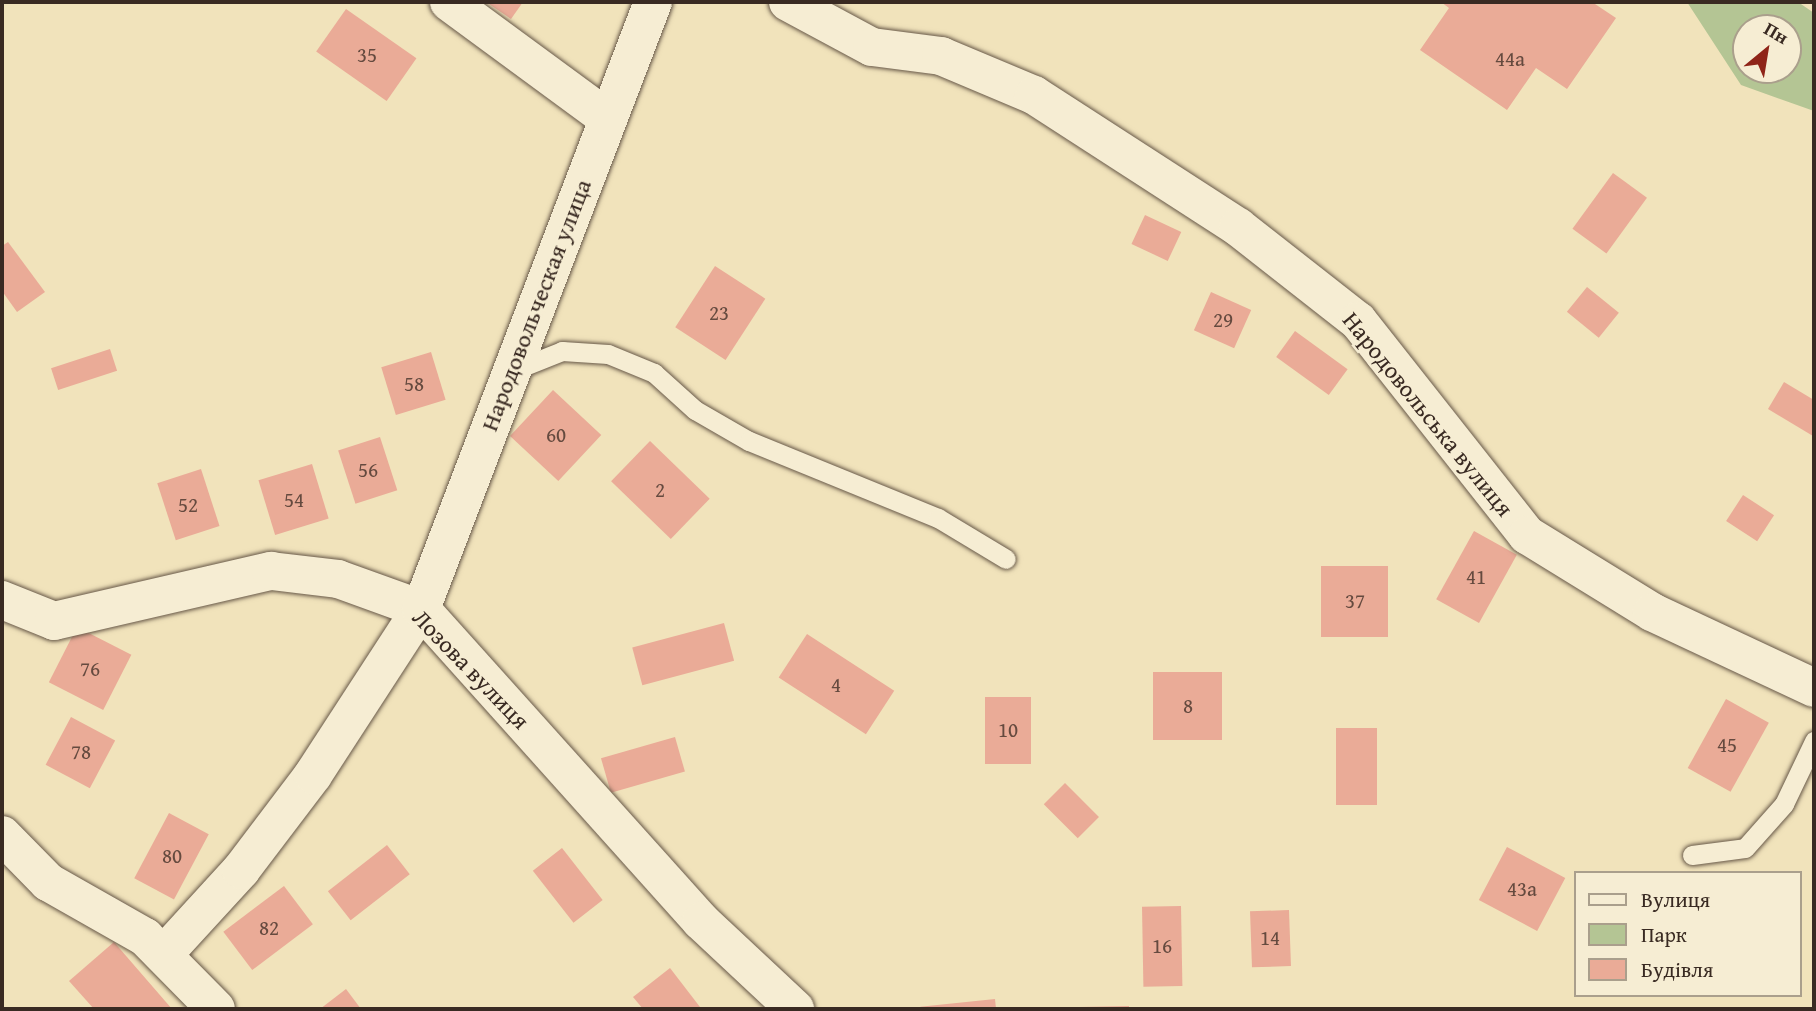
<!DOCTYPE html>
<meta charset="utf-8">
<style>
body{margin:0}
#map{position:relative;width:1816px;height:1011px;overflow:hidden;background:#f1e3bb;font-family:"Gentium Book Plus",serif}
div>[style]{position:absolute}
.green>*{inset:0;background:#b4c594}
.building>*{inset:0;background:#eaab97;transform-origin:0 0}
.roads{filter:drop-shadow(0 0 2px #675848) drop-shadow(0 0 2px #675848)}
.lane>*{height:19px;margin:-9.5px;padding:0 9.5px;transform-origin:9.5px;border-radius:9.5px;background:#f6edd3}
.street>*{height:38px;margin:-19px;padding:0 19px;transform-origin:19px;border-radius:19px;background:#f6edd3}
span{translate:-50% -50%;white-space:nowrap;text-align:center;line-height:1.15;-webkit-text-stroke:5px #f6edd3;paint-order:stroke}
.number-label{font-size:21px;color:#654a3f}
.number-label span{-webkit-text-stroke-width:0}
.street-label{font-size:24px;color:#392a22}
.frame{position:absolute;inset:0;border:4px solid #392a22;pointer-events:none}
.legend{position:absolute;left:1574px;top:871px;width:228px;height:126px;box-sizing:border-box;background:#f6edd3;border:2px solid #aa9f8c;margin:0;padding:9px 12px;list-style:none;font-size:21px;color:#392a22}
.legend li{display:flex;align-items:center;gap:14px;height:35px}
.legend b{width:35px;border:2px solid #aa9f8c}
.north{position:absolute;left:1732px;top:14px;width:70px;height:70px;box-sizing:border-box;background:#f6edd3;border:2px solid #aa9f8c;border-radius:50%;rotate:30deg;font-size:19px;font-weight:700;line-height:28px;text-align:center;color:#392a22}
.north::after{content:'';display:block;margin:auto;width:24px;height:32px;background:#8f2418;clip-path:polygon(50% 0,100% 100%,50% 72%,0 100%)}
</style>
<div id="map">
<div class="green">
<div style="clip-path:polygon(evenodd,1687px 2px,1798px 2px,1814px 13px,1814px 111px,1741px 85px,1687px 2px,1746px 28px,1788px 28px,1788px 70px,1746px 70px,1746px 28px)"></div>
</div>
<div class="building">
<div style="clip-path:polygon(486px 2px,523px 2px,511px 19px)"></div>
<div style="clip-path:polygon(1441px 2px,1592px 2px,1616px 18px,1567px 89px,1536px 68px,1507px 110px,1420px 50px,1449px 8px)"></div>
<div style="left:346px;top:9px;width:86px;height:52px;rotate:35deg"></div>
<div style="left:1613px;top:173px;width:42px;height:69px;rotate:36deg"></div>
<div style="left:1145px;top:215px;width:40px;height:32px;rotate:25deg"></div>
<div style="clip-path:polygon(8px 242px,45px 292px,17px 312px,2px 291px,2px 246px)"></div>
<div style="left:715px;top:266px;width:60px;height:73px;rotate:33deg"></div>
<div style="left:1587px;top:287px;width:41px;height:32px;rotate:39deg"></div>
<div style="left:1211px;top:292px;width:44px;height:42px;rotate:24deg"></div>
<div style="left:1295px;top:331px;width:65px;height:32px;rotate:36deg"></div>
<div style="left:110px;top:349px;width:23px;height:62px;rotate:72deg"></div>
<div style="left:431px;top:352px;width:50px;height:52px;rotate:73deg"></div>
<div style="clip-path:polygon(1784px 382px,1814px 400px,1813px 436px,1768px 409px)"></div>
<div style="left:553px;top:390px;width:66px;height:63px;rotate:43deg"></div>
<div style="left:380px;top:437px;width:56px;height:44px;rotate:72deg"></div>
<div style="left:650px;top:441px;width:83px;height:56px;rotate:44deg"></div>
<div style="left:312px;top:464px;width:57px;height:56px;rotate:73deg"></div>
<div style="left:201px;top:469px;width:60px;height:46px;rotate:72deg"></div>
<div style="left:1743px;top:495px;width:37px;height:31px;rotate:33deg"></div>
<div style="left:1474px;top:531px;width:49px;height:78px;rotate:29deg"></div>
<div style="left:1321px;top:566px;width:67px;height:71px"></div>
<div style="left:724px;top:623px;width:39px;height:95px;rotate:75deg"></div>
<div style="left:77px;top:627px;width:61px;height:62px;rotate:27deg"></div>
<div style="left:807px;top:634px;width:104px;height:52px;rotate:33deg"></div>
<div style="left:1153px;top:672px;width:69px;height:68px"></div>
<div style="left:985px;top:697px;width:46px;height:67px"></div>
<div style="left:1726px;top:699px;width:49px;height:79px;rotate:29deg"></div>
<div style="left:71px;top:717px;width:50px;height:54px;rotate:28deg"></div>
<div style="left:1336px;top:728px;width:41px;height:77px"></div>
<div style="left:675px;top:737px;width:36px;height:77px;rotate:74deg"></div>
<div style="left:1065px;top:783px;width:48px;height:30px;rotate:45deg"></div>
<div style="left:169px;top:813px;width:45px;height:74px;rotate:28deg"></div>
<div style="left:387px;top:845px;width:37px;height:75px;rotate:52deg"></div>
<div style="left:1507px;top:847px;width:66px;height:60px;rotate:28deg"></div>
<div style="left:562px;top:848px;width:66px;height:37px;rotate:52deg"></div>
<div style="left:284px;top:886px;width:48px;height:76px;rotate:53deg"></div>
<div style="left:1181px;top:906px;width:80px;height:39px;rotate:89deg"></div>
<div style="left:1289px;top:910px;width:56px;height:39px;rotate:88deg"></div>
<div style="clip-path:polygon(114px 942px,172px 1009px,94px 1009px,69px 981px)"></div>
<div style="clip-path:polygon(670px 968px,700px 1007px,698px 1009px,643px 1009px,633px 997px)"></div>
<div style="clip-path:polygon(346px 989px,361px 1009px,320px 1009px)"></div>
<div style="left:995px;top:999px;width:10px;height:75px;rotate:84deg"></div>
<div style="clip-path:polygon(1129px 1006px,1129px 1009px,1079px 1009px,1079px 1007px)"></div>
</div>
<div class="roads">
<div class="lane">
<div style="left:512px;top:371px;width:54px;rotate:-21.8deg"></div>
<div style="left:562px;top:351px;width:46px;rotate:3.7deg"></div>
<div style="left:608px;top:354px;width:50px;rotate:22.4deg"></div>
<div style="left:654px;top:373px;width:55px;rotate:42.1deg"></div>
<div style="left:695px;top:410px;width:62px;rotate:29.9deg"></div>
<div style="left:749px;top:441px;width:204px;rotate:22.2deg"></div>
<div style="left:938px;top:518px;width:79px;rotate:31.1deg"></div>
<div style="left:1692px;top:855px;width:53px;rotate:-7.5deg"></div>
<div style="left:1745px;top:848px;width:59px;rotate:-48.4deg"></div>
<div style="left:1784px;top:804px;width:70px;rotate:-64.5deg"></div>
</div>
<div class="street">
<div style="left:449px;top:2px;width:197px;rotate:36.3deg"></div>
<div style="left:788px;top:2px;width:95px;rotate:28.2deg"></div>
<div style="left:872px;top:47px;width:70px;rotate:7.4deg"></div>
<div style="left:941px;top:56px;width:101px;rotate:22.8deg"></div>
<div style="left:1034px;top:95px;width:243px;rotate:32.9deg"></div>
<div style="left:1238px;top:227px;width:152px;rotate:38.1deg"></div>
<div style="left:1358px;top:321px;width:273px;rotate:51.7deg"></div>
<div style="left:1527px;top:535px;width:147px;rotate:31.6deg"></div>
<div style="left:1652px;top:612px;width:179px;rotate:25.1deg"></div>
<div style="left:2px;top:600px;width:56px;rotate:22deg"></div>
<div style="left:54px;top:621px;width:223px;rotate:-13deg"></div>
<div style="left:271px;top:571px;width:67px;rotate:6.8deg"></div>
<div style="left:338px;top:579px;width:88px;rotate:19.9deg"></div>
<div style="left:421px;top:609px;width:419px;rotate:48.1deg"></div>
<div style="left:701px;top:921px;width:129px;rotate:43.1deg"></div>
<div style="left:2px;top:835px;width:66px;rotate:45.6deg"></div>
<div style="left:48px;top:882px;width:112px;rotate:29.6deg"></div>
<div style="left:145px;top:937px;width:101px;rotate:45.4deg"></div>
<div style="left:165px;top:953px;width:113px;rotate:-47.5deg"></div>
<div style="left:241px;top:870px;width:119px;rotate:-52.8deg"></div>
<div style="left:313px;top:775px;width:198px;rotate:-57deg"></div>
<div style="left:421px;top:609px;width:650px;rotate:-69.08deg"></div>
</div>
</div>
<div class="number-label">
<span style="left:367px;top:55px">35</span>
<span style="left:1510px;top:59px">44а</span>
<span style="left:719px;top:313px">23</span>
<span style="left:1223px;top:320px">29</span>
<span style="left:414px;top:384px">58</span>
<span style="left:556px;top:435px">60</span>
<span style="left:368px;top:470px">56</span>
<span style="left:660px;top:490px">2</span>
<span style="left:294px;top:500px">54</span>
<span style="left:188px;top:505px">52</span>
<span style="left:1476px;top:577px">41</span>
<span style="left:1355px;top:601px">37</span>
<span style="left:90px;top:669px">76</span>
<span style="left:836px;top:685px">4</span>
<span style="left:1188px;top:706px">8</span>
<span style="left:1008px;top:730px">10</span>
<span style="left:1727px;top:745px">45</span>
<span style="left:81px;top:752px">78</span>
<span style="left:172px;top:856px">80</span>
<span style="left:1522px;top:889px">43а</span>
<span style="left:269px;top:928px">82</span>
<span style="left:1270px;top:938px">14</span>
<span style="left:1162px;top:946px">16</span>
</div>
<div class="street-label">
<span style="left:536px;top:305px;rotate:-69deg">Народовольческая улица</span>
<span style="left:1428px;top:414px;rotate:51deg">Народовольська вулиця</span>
<span style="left:471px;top:669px;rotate:46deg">Лозова вулиця</span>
</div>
<div class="frame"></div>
<ul class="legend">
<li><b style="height:9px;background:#f6edd3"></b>Вулиця</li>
<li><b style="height:19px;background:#b4c594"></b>Парк</li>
<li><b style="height:19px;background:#eaab97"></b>Будівля</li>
</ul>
<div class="north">Пн</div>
</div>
